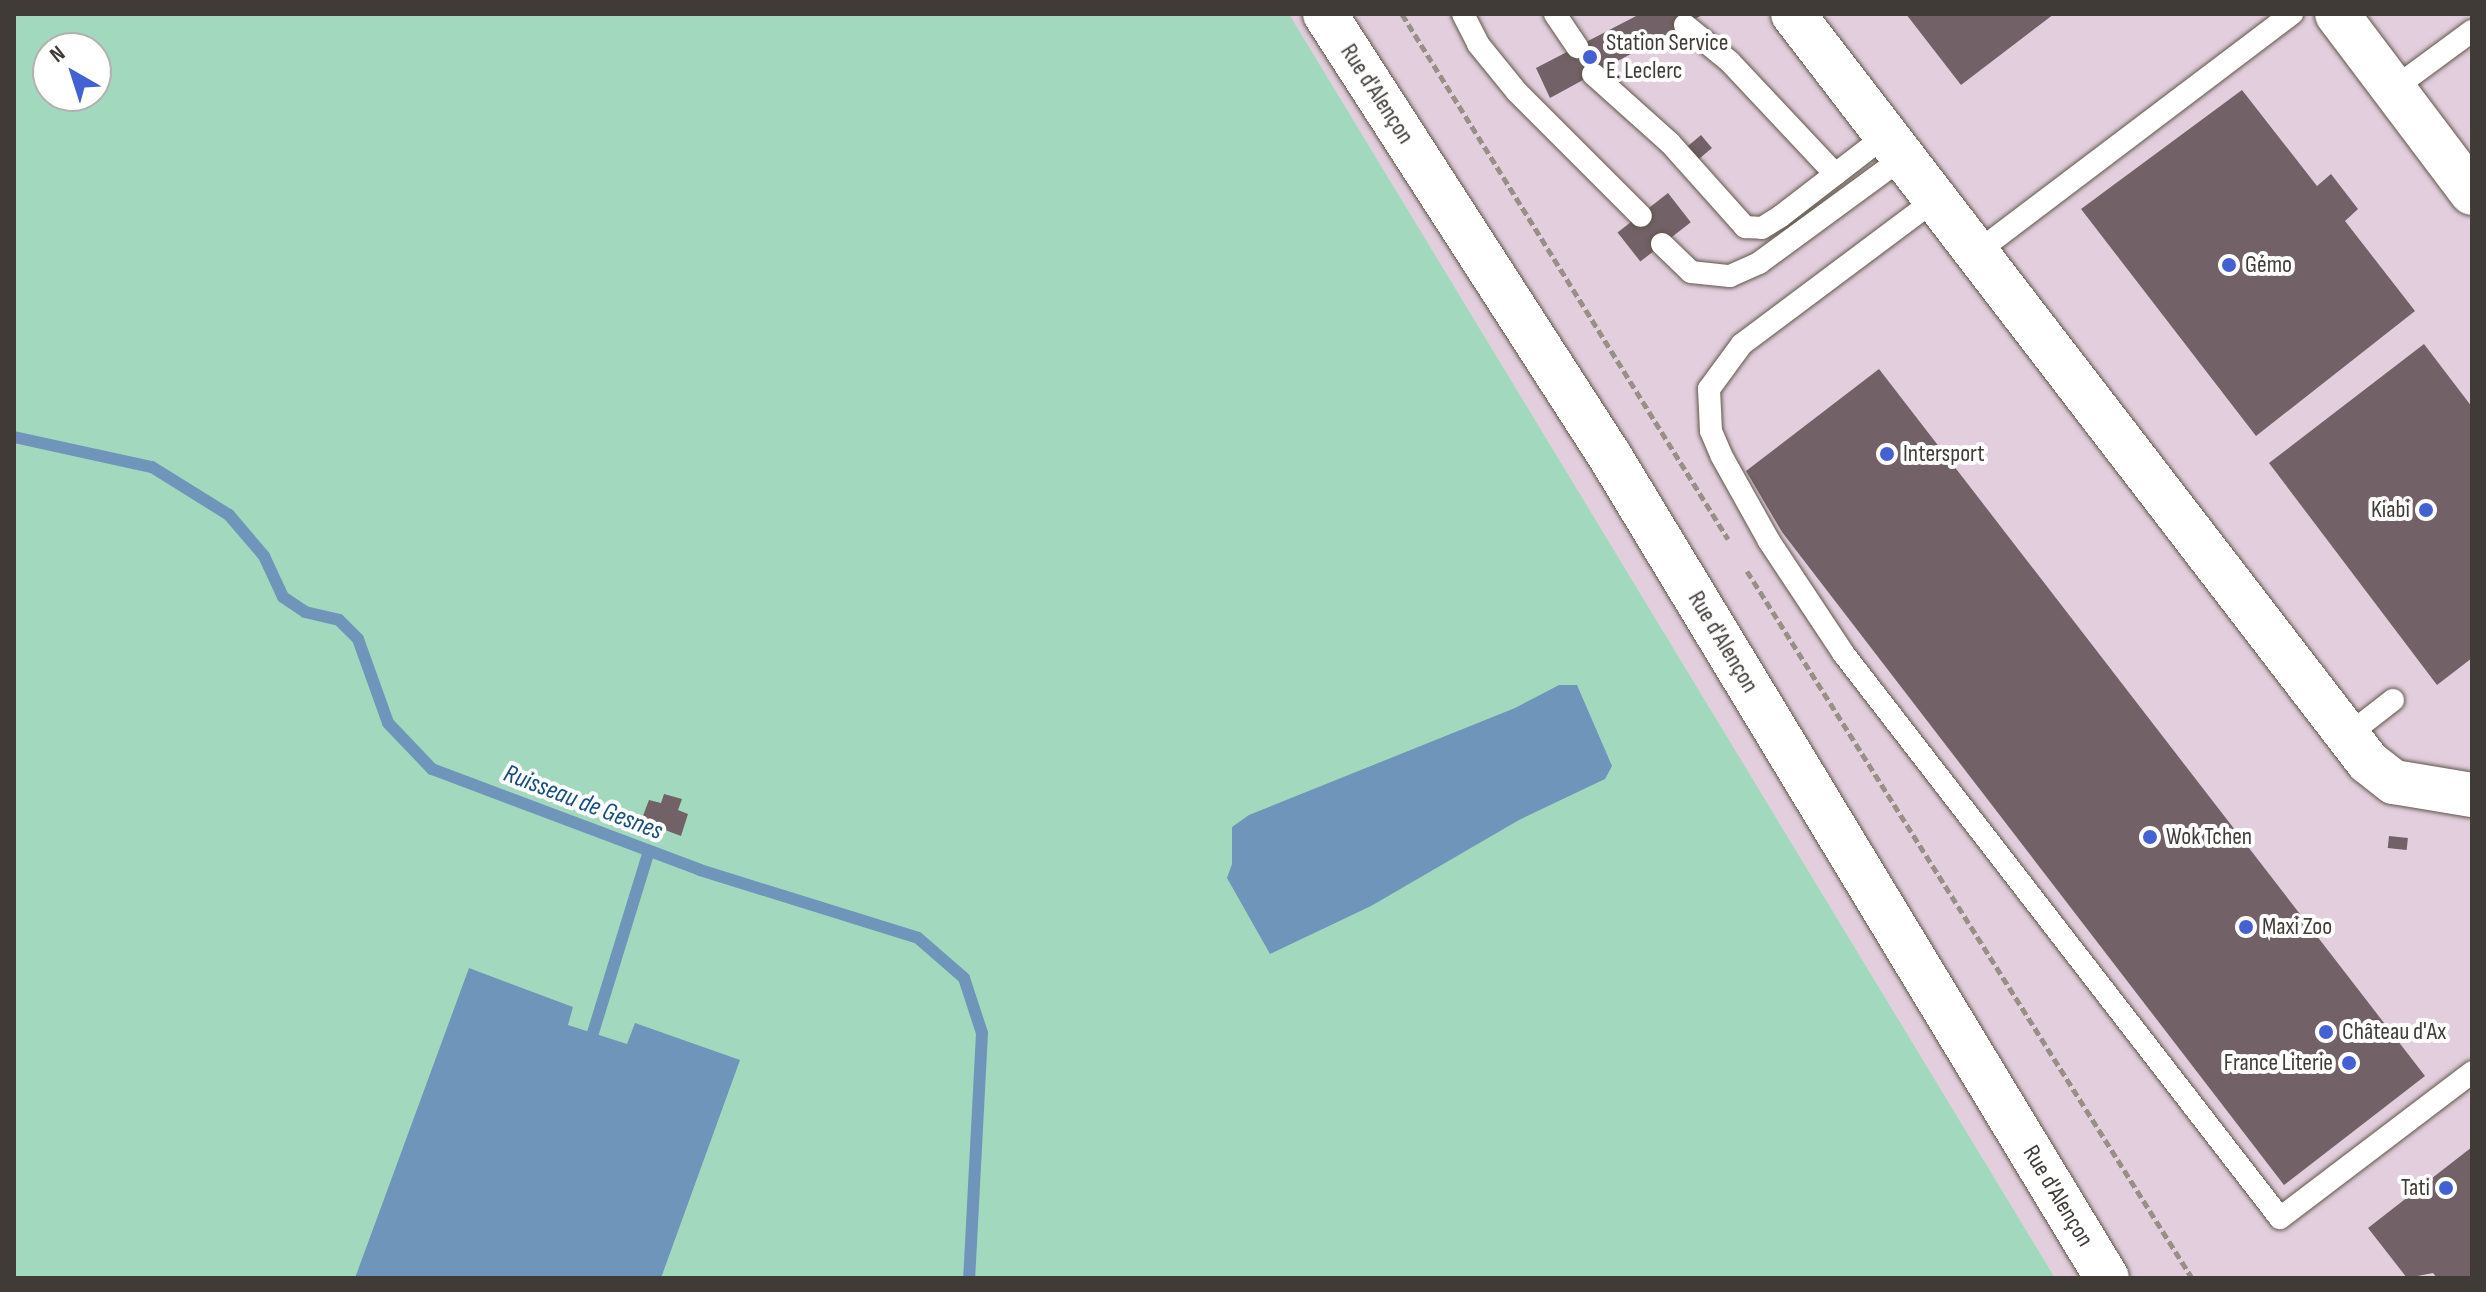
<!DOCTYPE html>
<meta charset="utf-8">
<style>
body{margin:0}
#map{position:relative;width:2486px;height:1292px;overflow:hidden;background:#e8ddce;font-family:"Sofia Sans Condensed",sans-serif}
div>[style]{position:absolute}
.commercial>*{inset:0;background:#e2cedd}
.green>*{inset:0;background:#a2d9be}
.water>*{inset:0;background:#7095bb}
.stream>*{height:12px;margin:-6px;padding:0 6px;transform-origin:6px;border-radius:6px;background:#7095bb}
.building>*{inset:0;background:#726166;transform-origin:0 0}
.path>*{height:5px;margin-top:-2.5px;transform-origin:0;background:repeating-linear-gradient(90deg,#989086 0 8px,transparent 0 12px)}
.roads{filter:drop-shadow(0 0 2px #5f5649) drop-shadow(0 0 2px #5f5649)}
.lane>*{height:22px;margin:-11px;padding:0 11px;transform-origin:11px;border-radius:11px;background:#fff}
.street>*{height:44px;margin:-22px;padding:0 22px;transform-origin:22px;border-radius:22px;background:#fff}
.dots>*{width:22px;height:22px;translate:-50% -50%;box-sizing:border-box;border:4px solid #fff;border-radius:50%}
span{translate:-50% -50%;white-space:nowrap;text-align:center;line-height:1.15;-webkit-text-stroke:8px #fff;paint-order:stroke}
.poi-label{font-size:24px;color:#403b36}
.left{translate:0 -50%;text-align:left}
.right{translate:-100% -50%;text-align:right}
.street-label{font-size:24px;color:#403b36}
.water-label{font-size:26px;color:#154e7f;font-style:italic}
.frame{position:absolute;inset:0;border:16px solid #403b36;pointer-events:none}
.north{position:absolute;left:32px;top:32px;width:80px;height:80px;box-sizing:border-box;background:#fff;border:2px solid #b3b1af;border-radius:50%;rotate:321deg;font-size:22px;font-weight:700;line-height:32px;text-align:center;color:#403b36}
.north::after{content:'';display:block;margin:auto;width:28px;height:36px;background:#4461d4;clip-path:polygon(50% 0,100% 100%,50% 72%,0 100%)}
</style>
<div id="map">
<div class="commercial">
<div style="clip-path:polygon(1289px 14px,2472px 14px,2472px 1278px,2055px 1278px)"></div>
</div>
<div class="green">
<div style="clip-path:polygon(evenodd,14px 14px,1289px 14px,2055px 1278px,14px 1278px,14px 14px,48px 48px,96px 48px,96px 96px,48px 96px,48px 48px)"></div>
</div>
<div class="water">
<div style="clip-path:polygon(1559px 685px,1577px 685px,1612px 766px,1605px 779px,1519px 820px,1371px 906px,1270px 954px,1227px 878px,1232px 864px,1232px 827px,1249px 815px,1515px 708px)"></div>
<div style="clip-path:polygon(469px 968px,573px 1007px,568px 1025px,627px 1044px,635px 1023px,740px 1060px,661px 1278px,355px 1278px)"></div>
</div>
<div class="stream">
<div style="left:14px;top:437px;width:141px;rotate:12.3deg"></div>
<div style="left:152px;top:467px;width:91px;rotate:31.9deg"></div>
<div style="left:229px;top:515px;width:54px;rotate:49.5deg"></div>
<div style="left:264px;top:556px;width:45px;rotate:65.1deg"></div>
<div style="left:283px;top:597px;width:27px;rotate:34deg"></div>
<div style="left:305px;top:612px;width:35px;rotate:13deg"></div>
<div style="left:339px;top:620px;width:27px;rotate:45deg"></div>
<div style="left:358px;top:639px;width:89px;rotate:70.3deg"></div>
<div style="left:388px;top:723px;width:64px;rotate:46.3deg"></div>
<div style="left:432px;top:769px;width:286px;rotate:20.6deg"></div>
<div style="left:700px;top:870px;width:228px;rotate:17.3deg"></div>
<div style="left:918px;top:938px;width:61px;rotate:41deg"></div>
<div style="left:964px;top:978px;width:58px;rotate:71.9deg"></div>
<div style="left:982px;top:1033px;width:245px;rotate:93deg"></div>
<div style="left:588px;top:1049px;width:207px;rotate:-72.9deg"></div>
</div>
<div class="building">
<div style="clip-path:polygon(1640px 14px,1704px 14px,1550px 98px,1536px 68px)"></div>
<div style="clip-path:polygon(1906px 14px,2054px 14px,1961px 85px)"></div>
<div style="clip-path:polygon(2242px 90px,2317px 186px,2331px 174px,2358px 209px,2345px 221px,2415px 311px,2256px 436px,2081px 209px)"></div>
<div style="left:1701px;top:135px;width:17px;height:19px;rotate:50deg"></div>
<div style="left:1668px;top:193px;width:37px;height:64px;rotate:52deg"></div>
<div style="clip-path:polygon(2424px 344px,2472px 407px,2472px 658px,2437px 685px,2269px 463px)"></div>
<div style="clip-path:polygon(1879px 369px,2425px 1076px,2284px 1185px,1782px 532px,1746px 471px)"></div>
<div style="clip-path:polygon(664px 794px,682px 799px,678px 810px,688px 814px,681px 836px,641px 821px,649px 800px,661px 803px)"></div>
<div style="left:2389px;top:836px;width:19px;height:12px;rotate:6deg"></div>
<div style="clip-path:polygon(2472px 1147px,2472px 1278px,2437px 1278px,2433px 1273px,2407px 1278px,2368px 1228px)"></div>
</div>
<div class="path">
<div style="left:1402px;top:14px;width:618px;rotate:58.16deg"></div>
<div style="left:1747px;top:571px;width:835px;rotate:57.81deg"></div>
</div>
<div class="roads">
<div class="lane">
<div style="left:1463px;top:14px;width:34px;rotate:63deg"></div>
<div style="left:1478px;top:44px;width:62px;rotate:50.9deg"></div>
<div style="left:1517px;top:92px;width:175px;rotate:45deg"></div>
<div style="left:1555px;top:14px;width:40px;rotate:56deg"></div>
<div style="left:1685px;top:25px;width:58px;rotate:39.4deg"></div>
<div style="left:1730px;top:62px;width:154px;rotate:46.8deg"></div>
<div style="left:1593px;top:74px;width:103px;rotate:41.9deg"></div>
<div style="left:1670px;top:143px;width:113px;rotate:48.2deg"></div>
<div style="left:1745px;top:227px;width:17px;rotate:3deg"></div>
<div style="left:1762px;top:228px;width:22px;rotate:-32deg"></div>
<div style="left:1781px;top:216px;width:133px;rotate:-37.6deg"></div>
<div style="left:2393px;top:89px;width:98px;rotate:-36.3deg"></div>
<div style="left:1936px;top:199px;width:242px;rotate:143.2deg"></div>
<div style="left:1742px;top:344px;width:56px;rotate:126.3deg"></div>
<div style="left:1709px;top:389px;width:42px;rotate:87.3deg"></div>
<div style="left:1711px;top:431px;width:26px;rotate:67deg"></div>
<div style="left:1721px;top:455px;width:98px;rotate:60.8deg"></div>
<div style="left:1769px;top:541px;width:134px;rotate:56.5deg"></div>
<div style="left:1843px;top:653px;width:714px;rotate:52.28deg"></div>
<div style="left:2280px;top:1218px;width:241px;rotate:-37.2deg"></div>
<div style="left:1662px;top:244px;width:40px;rotate:44deg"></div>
<div style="left:1691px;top:272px;width:39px;rotate:6deg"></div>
<div style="left:1730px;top:276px;width:32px;rotate:-24deg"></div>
<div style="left:1759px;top:263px;width:180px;rotate:-36.2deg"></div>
<div style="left:1977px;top:252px;width:395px;rotate:-37.1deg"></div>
<div style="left:2348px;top:735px;width:57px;rotate:-37.9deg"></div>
</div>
<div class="street">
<div style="left:1325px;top:14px;width:528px;rotate:57.21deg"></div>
<div style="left:1611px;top:458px;width:958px;rotate:58.83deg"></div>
<div style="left:1793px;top:14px;width:943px;rotate:52.45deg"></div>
<div style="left:2368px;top:762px;width:33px;rotate:38deg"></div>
<div style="left:2394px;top:782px;width:79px;rotate:9.5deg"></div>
<div style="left:2337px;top:14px;width:224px;rotate:53deg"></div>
</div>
</div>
<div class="dots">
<div style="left:1590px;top:57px;background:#4461d4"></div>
<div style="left:2229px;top:265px;background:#4461d4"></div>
<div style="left:1887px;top:454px;background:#4461d4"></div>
<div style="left:2426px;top:510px;background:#4461d4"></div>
<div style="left:2150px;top:837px;background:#4461d4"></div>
<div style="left:2246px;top:927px;background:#4461d4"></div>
<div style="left:2326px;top:1032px;background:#4461d4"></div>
<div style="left:2349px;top:1063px;background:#4461d4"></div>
<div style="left:2446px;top:1188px;background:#4461d4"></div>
</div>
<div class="poi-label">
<span class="left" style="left:1606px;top:57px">Station Service<br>E. Leclerc</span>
<span class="left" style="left:2245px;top:265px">Gémo</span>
<span class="left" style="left:1903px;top:454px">Intersport</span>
<span class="right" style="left:2410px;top:510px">Kiabi</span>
<span class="left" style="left:2166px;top:837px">Wok Tchen</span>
<span class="left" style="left:2262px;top:927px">Maxi Zoo</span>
<span class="left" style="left:2342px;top:1032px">Château d'Ax</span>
<span class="right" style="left:2333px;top:1063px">France Literie</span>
<span class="right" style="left:2430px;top:1188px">Tati</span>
</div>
<div class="street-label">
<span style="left:1377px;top:94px;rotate:57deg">Rue d'Alençon</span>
<span style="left:1723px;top:642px;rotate:59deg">Rue d'Alençon</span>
<span style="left:2058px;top:1196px;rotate:59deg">Rue d'Alençon</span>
</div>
<div class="water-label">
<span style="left:583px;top:803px;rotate:21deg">Ruisseau de Gesnes</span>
</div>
<div class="frame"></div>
<div class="north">N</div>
</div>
